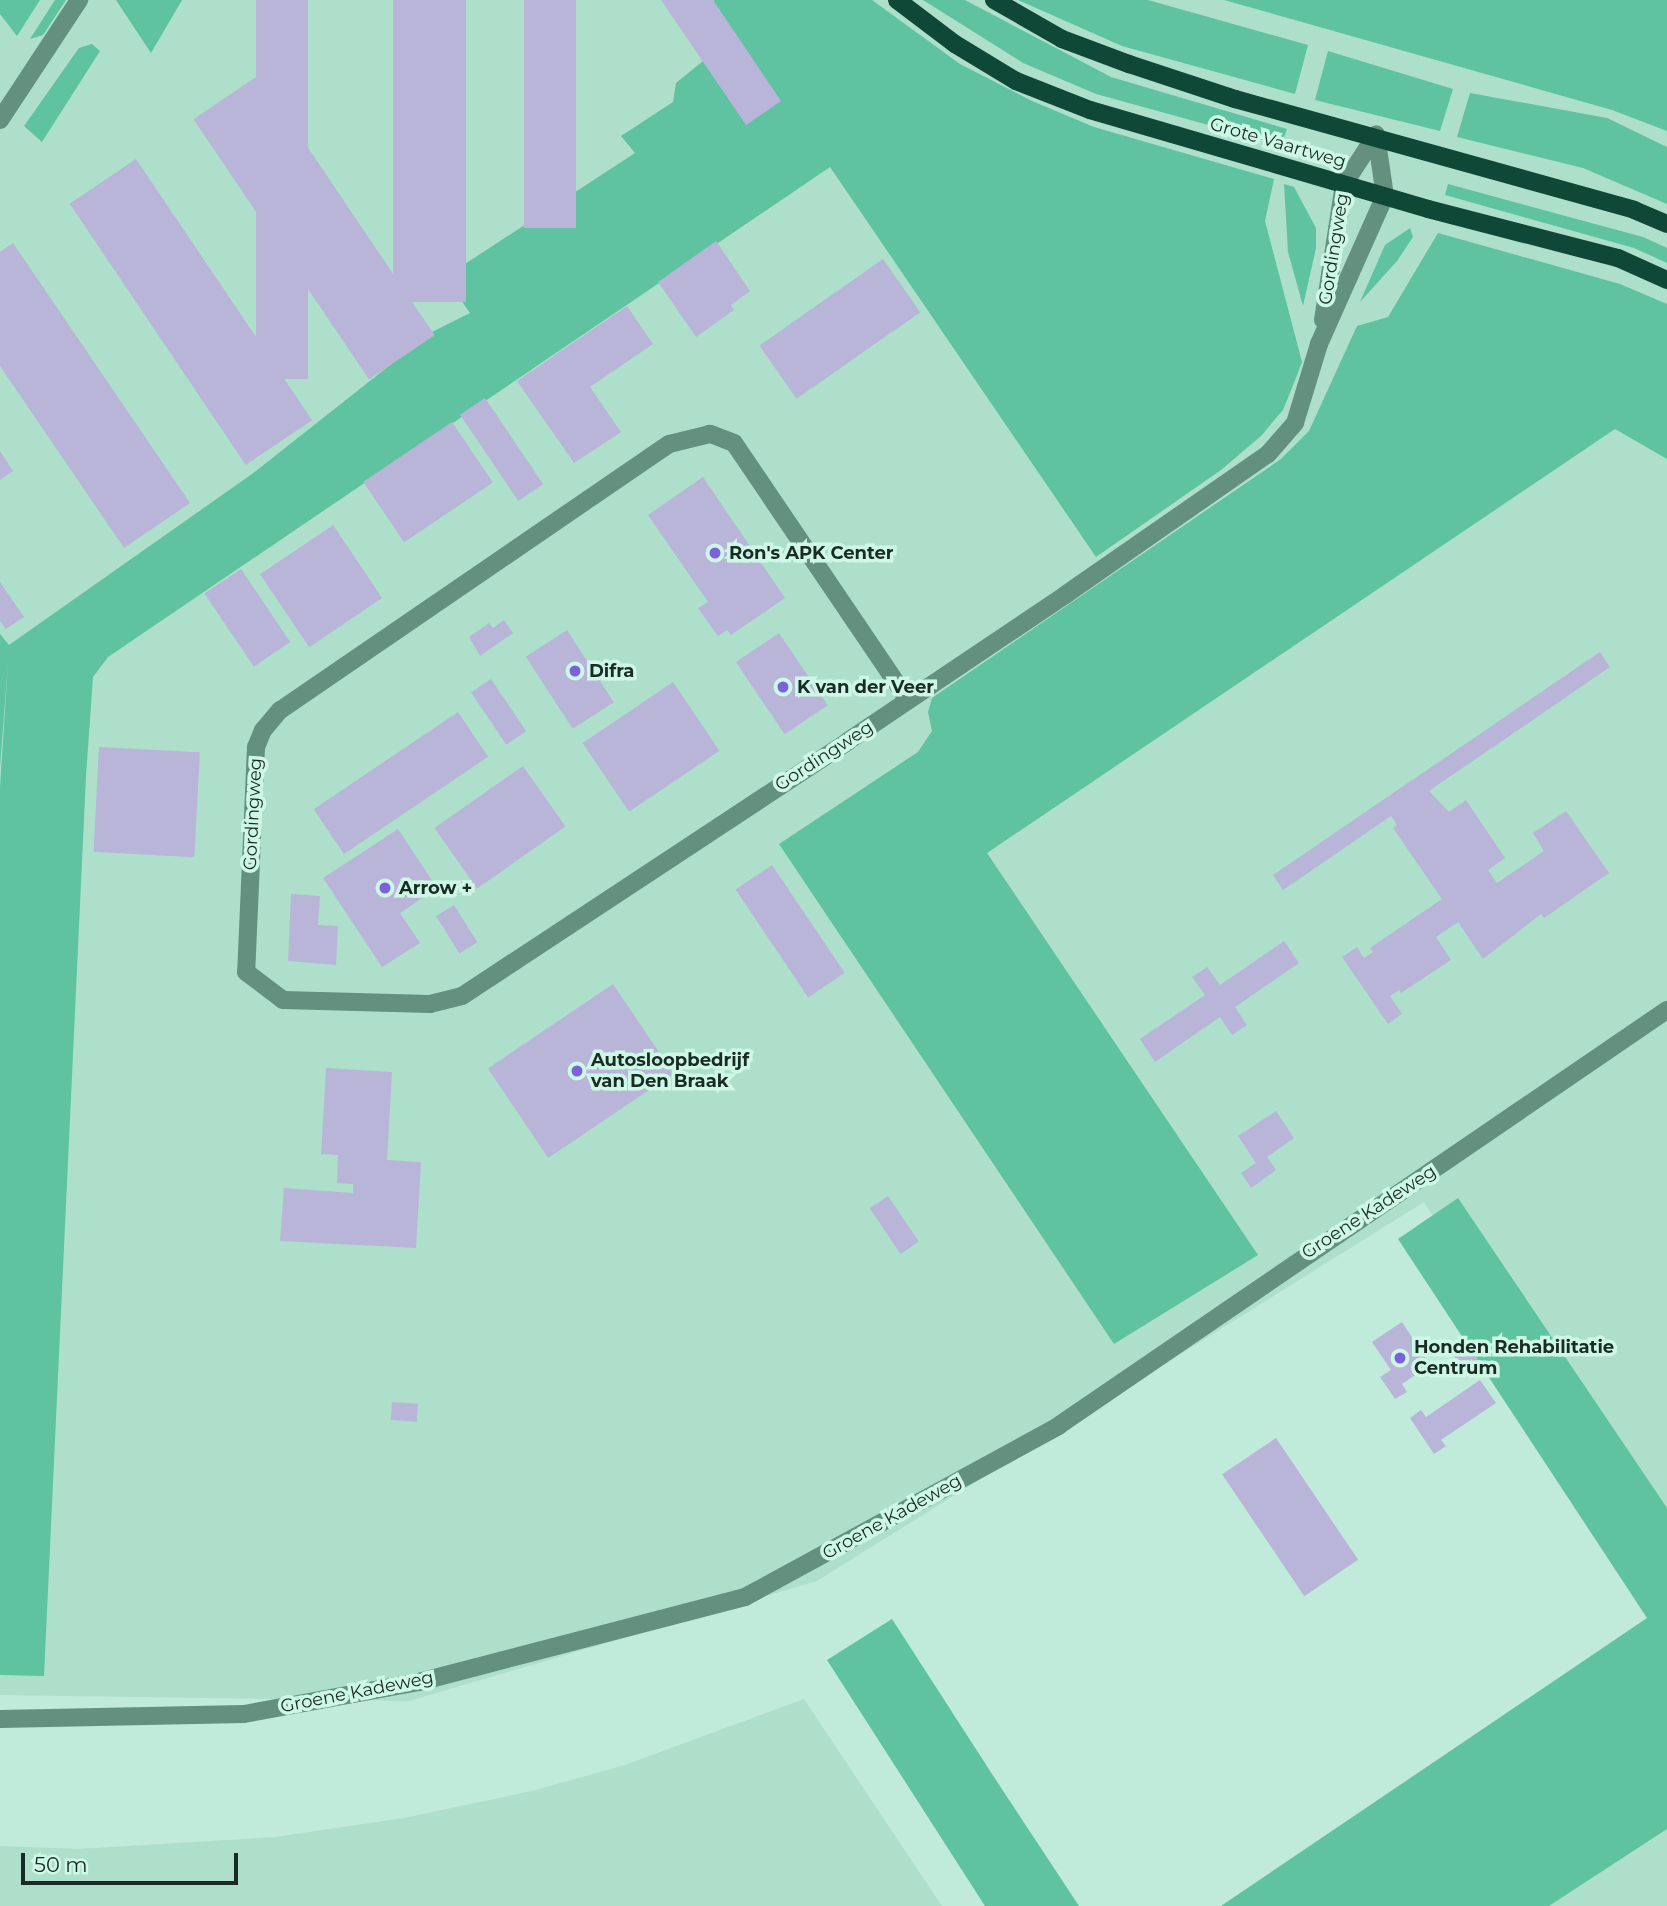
<!DOCTYPE html>
<style>
body{margin:0}
#map{position:relative;width:1667px;height:1906px;overflow:hidden;background:#c0ead9;font-family:Montserrat,sans-serif}
div>[style]{position:absolute}
.built>*{inset:0;background:#addfcb}
.green>*{inset:0;background:#5fc2a0}
.building>*{inset:0;background:#b8b5d8;transform-origin:0 0}
.minor>*{height:18px;margin:-9px;padding:0 9px;transform-origin:9px;border-radius:9px;background:#63907f}
.major>*{height:18px;margin:-9px;padding:0 9px;transform-origin:9px;border-radius:9px;background:#104837}
.dots>*{width:19px;height:19px;translate:-50% -50%;box-sizing:border-box;border:4px solid #cdf8e6;border-radius:50%}
span{translate:-50% -50%;white-space:nowrap;text-align:center;line-height:1.15;-webkit-text-stroke:7px #cdf8e6;paint-order:stroke}
.street-label{font-size:18px;color:#1a2a24}
.poi-label{font-size:18px;color:#1a2a24;font-weight:700}
.left{translate:0 -50%;text-align:left}
.scale{position:absolute;left:21px;top:1853px;width:217px;height:32px;box-sizing:border-box;border:4px solid #1a2a24;border-top:0;padding-left:9px;font-size:21px;line-height:24px;white-space:nowrap;color:#1a2a24;-webkit-text-stroke:5px #cdf8e6;paint-order:stroke}
</style>
<div id="map">
<div class="built">
<div style="clip-path:polygon(0 0,1667px 0,1667px 1582px,1424px 1202px,817px 1581px,409px 1701px,0 1695px)"></div>
<div style="clip-path:polygon(804px 1699px,942px 1906px,0 1906px,0 1846px,79px 1849px,275px 1837px,404px 1818px,532px 1791px,625px 1765px)"></div>
<div style="clip-path:polygon(1667px 1829px,1667px 1906px,1549px 1906px)"></div>
</div>
<div class="green">
<div style="clip-path:polygon(0 0,40px 0,17px 36px,0 14px)"></div>
<div style="clip-path:polygon(55px 0,66px 0,43px 35px,30px 39px)"></div>
<div style="clip-path:polygon(116px 0,182px 0,151px 53px)"></div>
<div style="clip-path:polygon(714px 0,872px 0,960px 64px,1032px 101px,1094px 127px,1274px 179px,1265px 221px,1302px 362px,1294px 383px,1283px 410px,1261px 436px,1221px 470px,1096px 557px,830px 167px,108px 657px,93px 677px,86px 776px,44px 1676px,0 1675px,0 787px,8px 663px,0 767px,0 634px,9px 645px,252px 474px,432px 332px,470px 313px,445px 277px,635px 153px,621px 136px,673px 102px,676px 83px,708px 57px)"></div>
<div style="clip-path:polygon(923px 0,965px 0,1111px 77px,1287px 129px,1281px 145px,1096px 94px,1023px 63px)"></div>
<div style="clip-path:polygon(1018px 0,1148px 0,1308px 45px,1295px 94px,1122px 46px)"></div>
<div style="clip-path:polygon(1224px 0,1667px 0,1667px 131px,1612px 110px)"></div>
<div style="clip-path:polygon(92px 44px,100px 51px,42px 142px,24px 126px,79px 48px)"></div>
<div style="clip-path:polygon(1328px 51px,1453px 89px,1440px 131px,1315px 100px)"></div>
<div style="clip-path:polygon(1470px 93px,1607px 118px,1667px 147px,1667px 204px,1583px 168px,1457px 137px)"></div>
<div style="clip-path:polygon(1284px 184px,1294px 187px,1316px 228px,1316px 248px,1303px 306px,1288px 252px)"></div>
<div style="clip-path:polygon(1448px 184px,1643px 237px,1667px 248px,1667px 263px,1634px 248px,1445px 195px)"></div>
<div style="clip-path:polygon(1410px 228px,1413px 237px,1397px 261px,1360px 302px,1385px 245px)"></div>
<div style="clip-path:polygon(1438px 233px,1620px 284px,1667px 304px,1667px 459px,1615px 429px,987px 853px,1258px 1255px,1114px 1344px,779px 844px,918px 752px,932px 731px,928px 712px,932px 698px,1281px 459px,1309px 431px,1357px 326px,1388px 317px)"></div>
<div style="clip-path:polygon(1458px 1198px,1667px 1508px,1667px 1829px,1549px 1906px,1221px 1906px,1647px 1618px,1398px 1239px)"></div>
<div style="clip-path:polygon(892px 1619px,992px 1774px,1079px 1906px,985px 1906px,827px 1660px)"></div>
</div>
<div class="building">
<div style="left:256px;top:0;width:52px;height:379px"></div>
<div style="left:393px;top:0;width:73px;height:302px"></div>
<div style="left:524px;top:0;width:52px;height:228px"></div>
<div style="clip-path:polygon(661px 0,713px 0,781px 101px,746px 125px)"></div>
<div style="left:259px;top:75px;width:314px;height:79px;rotate:56deg"></div>
<div style="left:136px;top:159px;width:315px;height:80px;rotate:56deg"></div>
<div style="clip-path:polygon(716px 241px,750px 291px,731px 305px,734px 310px,696px 337px,658px 282px)"></div>
<div style="clip-path:polygon(13px 243px,190px 503px,124px 548px,0 366px,0 252px)"></div>
<div style="left:883px;top:259px;width:65px;height:151px;rotate:55deg"></div>
<div style="clip-path:polygon(627px 306px,653px 344px,590px 387px,621px 432px,574px 463px,517px 381px)"></div>
<div style="left:485px;top:398px;width:104px;height:30px;rotate:56deg"></div>
<div style="left:452px;top:422px;width:73px;height:107px;rotate:56deg"></div>
<div style="clip-path:polygon(0 451px,13px 471px,0 480px)"></div>
<div style="clip-path:polygon(703px 477px,785px 598px,731px 635px,727px 630px,718px 636px,698px 608px,708px 602px,648px 515px)"></div>
<div style="left:333px;top:525px;width:88px;height:88px;rotate:56deg"></div>
<div style="left:241px;top:569px;width:88px;height:44px;rotate:56deg"></div>
<div style="clip-path:polygon(0 582px,24px 617px,6px 629px,0 621px)"></div>
<div style="clip-path:polygon(504px 620px,513px 633px,480px 656px,469px 637px,489px 623px,493px 628px)"></div>
<div style="left:567px;top:630px;width:86px;height:49px;rotate:57deg"></div>
<div style="left:779px;top:633px;width:87px;height:52px;rotate:56deg"></div>
<div style="clip-path:polygon(1600px 652px,1610px 667px,1429px 791px,1449px 812px,1466px 800px,1505px 858px,1488px 870px,1497px 883px,1544px 851px,1533px 833px,1566px 811px,1609px 873px,1544px 918px,1541px 914px,1483px 959px,1458px 922px,1436px 937px,1451px 960px,1401px 993px,1399px 990px,1390px 996px,1402px 1014px,1388px 1024px,1342px 957px,1357px 947px,1364px 958px,1373px 952px,1370px 948px,1442px 899px,1393px 828px,1397px 825px,1391px 816px,1283px 890px,1273px 875px)"></div>
<div style="left:491px;top:679px;width:63px;height:24px;rotate:56deg"></div>
<div style="left:673px;top:682px;width:83px;height:109px;rotate:56deg"></div>
<div style="left:458px;top:712px;width:54px;height:174px;rotate:56deg"></div>
<div style="left:99px;top:747px;width:101px;height:105px;rotate:3deg"></div>
<div style="left:523px;top:766px;width:74px;height:108px;rotate:55deg"></div>
<div style="clip-path:polygon(398px 829px,437px 888px,400px 913px,420px 943px,382px 967px,323px 878px)"></div>
<div style="left:772px;top:865px;width:130px;height:44px;rotate:56deg"></div>
<div style="clip-path:polygon(291px 894px,320px 896px,318px 925px,338px 926px,336px 965px,288px 961px)"></div>
<div style="left:454px;top:905px;width:44px;height:21px;rotate:58deg"></div>
<div style="clip-path:polygon(1284px 941px,1299px 963px,1235px 1007px,1247px 1025px,1232px 1035px,1220px 1017px,1155px 1062px,1140px 1039px,1205px 995px,1192px 977px,1207px 967px,1220px 985px)"></div>
<div style="left:613px;top:984px;width:108px;height:151px;rotate:56deg"></div>
<div style="clip-path:polygon(326px 1068px,392px 1072px,387px 1160px,421px 1162px,416px 1248px,280px 1241px,284px 1188px,353px 1193px,353px 1184px,337px 1183px,338px 1155px,321px 1154px)"></div>
<div style="clip-path:polygon(1276px 1111px,1294px 1138px,1267px 1157px,1276px 1170px,1251px 1188px,1241px 1173px,1256px 1163px,1238px 1136px)"></div>
<div style="left:888px;top:1196px;width:55px;height:22px;rotate:56deg"></div>
<div style="clip-path:polygon(1402px 1322px,1430px 1365px,1402px 1384px,1407px 1392px,1395px 1399px,1380px 1377px,1391px 1370px,1372px 1342px)"></div>
<div style="left:1468px;top:1344px;width:20px;height:18px;rotate:57deg"></div>
<div style="clip-path:polygon(1480px 1380px,1496px 1403px,1441px 1440px,1446px 1446px,1434px 1454px,1410px 1418px,1421px 1410px,1426px 1417px)"></div>
<div style="left:392px;top:1402px;width:26px;height:18px;rotate:4deg"></div>
<div style="left:1276px;top:1438px;width:147px;height:65px;rotate:56deg"></div>
</div>
<div class="minor">
<div style="left:0;top:120px;width:144px;rotate:-56.6deg"></div>
<div style="left:1323px;top:320px;width:138px;rotate:-81.2deg"></div>
<div style="left:1344px;top:184px;width:59px;rotate:-56.9deg"></div>
<div style="left:908px;top:700px;width:310px;rotate:-124.1deg"></div>
<div style="left:734px;top:443px;width:26px;rotate:-159deg"></div>
<div style="left:710px;top:434px;width:42px;rotate:166.3deg"></div>
<div style="left:669px;top:444px;width:471px;rotate:145.6deg"></div>
<div style="left:280px;top:710px;width:26px;rotate:130deg"></div>
<div style="left:263px;top:730px;width:18px;rotate:112deg"></div>
<div style="left:256px;top:747px;width:225px;rotate:92.5deg"></div>
<div style="left:246px;top:972px;width:46px;rotate:37.1deg"></div>
<div style="left:283px;top:1000px;width:147px;rotate:1.6deg"></div>
<div style="left:430px;top:1004px;width:33px;rotate:-14deg"></div>
<div style="left:462px;top:996px;width:463px;rotate:-33.4deg"></div>
<div style="left:848px;top:741px;width:262px;rotate:-33.9deg"></div>
<div style="left:1065px;top:595px;width:247px;rotate:-34.8deg"></div>
<div style="left:1268px;top:454px;width:41px;rotate:-48.9deg"></div>
<div style="left:1295px;top:423px;width:83px;rotate:-73.1deg"></div>
<div style="left:1319px;top:344px;width:162px;rotate:-66deg"></div>
<div style="left:1385px;top:196px;width:62px;rotate:-98.4deg"></div>
<div style="left:0;top:1719px;width:244px;rotate:-1.2deg"></div>
<div style="left:244px;top:1714px;width:178px;rotate:-10.4deg"></div>
<div style="left:419px;top:1682px;width:337px;rotate:-14.6deg"></div>
<div style="left:745px;top:1597px;width:357px;rotate:-28.6deg"></div>
<div style="left:1058px;top:1426px;width:738px;rotate:-34.34deg"></div>
</div>
<div class="major">
<div style="left:897px;top:0;width:73px;rotate:37.2deg"></div>
<div style="left:955px;top:44px;width:71px;rotate:31.2deg"></div>
<div style="left:1016px;top:81px;width:79px;rotate:21.4deg"></div>
<div style="left:1090px;top:110px;width:352px;rotate:16.3deg"></div>
<div style="left:1428px;top:209px;width:196px;rotate:14.5deg"></div>
<div style="left:1618px;top:258px;width:54px;rotate:24.2deg"></div>
<div style="left:994px;top:0;width:78px;rotate:29.8deg"></div>
<div style="left:1062px;top:39px;width:72px;rotate:20.5deg"></div>
<div style="left:1129px;top:64px;width:112px;rotate:18.3deg"></div>
<div style="left:1235px;top:99px;width:414px;rotate:15.5deg"></div>
<div style="left:1634px;top:210px;width:36px;rotate:23deg"></div>
</div>
<div class="dots">
<div style="left:715px;top:553px;background:#7c61dc"></div>
<div style="left:575px;top:671px;background:#7c61dc"></div>
<div style="left:783px;top:687px;background:#7c61dc"></div>
<div style="left:385px;top:888px;background:#7c61dc"></div>
<div style="left:577px;top:1071px;background:#7c61dc"></div>
<div style="left:1400px;top:1358px;background:#7c61dc"></div>
</div>
<div class="street-label">
<span style="left:1278px;top:143px;rotate:16deg">Grote Vaartweg</span>
<span style="left:1334px;top:249px;rotate:-81deg">Gordingweg</span>
<span style="left:824px;top:756px;rotate:-33deg">Gordingweg</span>
<span style="left:253px;top:814px;rotate:-87deg">Gordingweg</span>
<span style="left:1369px;top:1212px;rotate:-33deg">Groene Kadeweg</span>
<span style="left:892px;top:1517px;rotate:-29deg">Groene Kadeweg</span>
<span style="left:357px;top:1692px;rotate:-11deg">Groene Kadeweg</span>
</div>
<div class="poi-label">
<span class="left" style="left:729px;top:553px">Ron's APK Center</span>
<span class="left" style="left:589px;top:671px">Difra</span>
<span class="left" style="left:797px;top:687px">K van der Veer</span>
<span class="left" style="left:399px;top:888px">Arrow +</span>
<span class="left" style="left:591px;top:1071px">Autosloopbedrijf<br>van Den Braak</span>
<span class="left" style="left:1414px;top:1358px">Honden Rehabilitatie<br>Centrum</span>
</div>
<div class="scale">50 m</div>
</div>
